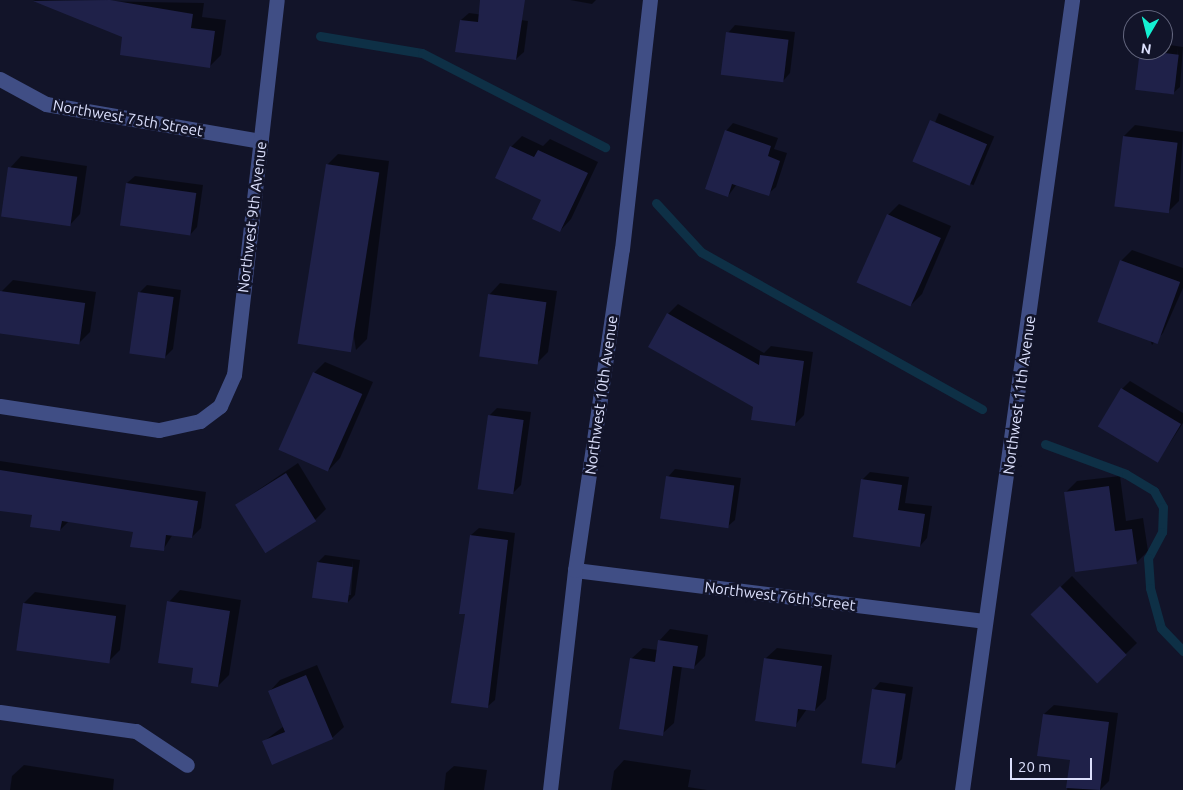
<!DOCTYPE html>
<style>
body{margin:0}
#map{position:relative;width:1183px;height:790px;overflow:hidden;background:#121429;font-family:Ubuntu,sans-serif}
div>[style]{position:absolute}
.shadow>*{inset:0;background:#0007;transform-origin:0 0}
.stream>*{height:9px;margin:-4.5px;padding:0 4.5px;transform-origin:4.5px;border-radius:4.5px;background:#0e3046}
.building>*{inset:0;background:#1f2149;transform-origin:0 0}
.minor>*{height:15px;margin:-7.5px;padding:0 7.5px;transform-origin:7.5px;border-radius:7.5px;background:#404e85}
span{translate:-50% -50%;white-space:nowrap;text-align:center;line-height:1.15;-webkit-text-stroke:5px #121429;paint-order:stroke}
.street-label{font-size:15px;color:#dce0fd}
.north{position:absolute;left:1123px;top:10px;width:50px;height:50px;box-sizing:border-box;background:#121429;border:1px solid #63667e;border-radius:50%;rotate:188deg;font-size:14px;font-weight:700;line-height:20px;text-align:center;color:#dce0fd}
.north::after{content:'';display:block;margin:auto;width:18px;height:22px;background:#14f1d3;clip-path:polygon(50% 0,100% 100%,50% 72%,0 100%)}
.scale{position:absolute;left:1010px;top:758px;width:82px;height:22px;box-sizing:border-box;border:2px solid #dce0fd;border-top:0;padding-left:6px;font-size:15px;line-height:18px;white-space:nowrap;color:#dce0fd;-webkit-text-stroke:4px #121429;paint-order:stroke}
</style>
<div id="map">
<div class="shadow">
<div style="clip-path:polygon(33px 0,204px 3px,202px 17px,226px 20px,221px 55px,210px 66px)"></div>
<div style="clip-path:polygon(570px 0,596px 0,592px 4px)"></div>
<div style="clip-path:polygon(469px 13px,528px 21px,524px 52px,516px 59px,461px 20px)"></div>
<div style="clip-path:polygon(735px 25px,795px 32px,790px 73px,783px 81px,728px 33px)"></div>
<div style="clip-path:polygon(evenodd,1163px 44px,1183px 47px,1180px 87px,1172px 94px,1136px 89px,1141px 50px,1163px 50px,1163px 44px,1178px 48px,1175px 87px,1173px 87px,1178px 48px)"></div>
<div style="left:939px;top:113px;width:60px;height:53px;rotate:23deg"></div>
<div style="clip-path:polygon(733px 123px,778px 138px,774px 149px,787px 153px,776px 187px,768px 194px,737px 184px,728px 196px,726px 131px)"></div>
<div style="clip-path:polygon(1135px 125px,1183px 132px,1179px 201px,1168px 212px,1124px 136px)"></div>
<div style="clip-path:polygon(522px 136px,543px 146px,550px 139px,598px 162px,571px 219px,560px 231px,511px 147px)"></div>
<div style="clip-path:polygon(338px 154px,389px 161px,367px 339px,356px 350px,327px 165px)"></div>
<div style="clip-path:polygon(21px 156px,87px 166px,80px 214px,69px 226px,10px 168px)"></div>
<div style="clip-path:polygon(135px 176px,203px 185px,197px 227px,190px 235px,127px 183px)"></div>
<div style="clip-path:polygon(899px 204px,951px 226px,922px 294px,911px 305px,888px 215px)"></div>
<div style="clip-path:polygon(1132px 250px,1183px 268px,1183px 288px,1163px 333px,1152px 345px,1121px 261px)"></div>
<div style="clip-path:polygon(13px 280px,96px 292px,90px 332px,79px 343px,0 332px,2px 291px)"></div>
<div style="clip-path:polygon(500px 283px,557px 291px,548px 352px,537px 363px,489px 295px)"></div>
<div style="clip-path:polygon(147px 285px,181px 290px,173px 349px,165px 357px,139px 293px)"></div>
<div style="clip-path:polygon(678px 304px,764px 353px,771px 346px,813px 352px,804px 415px,794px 425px,755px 406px,668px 314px)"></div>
<div style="clip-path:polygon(325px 362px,373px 382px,340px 458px,329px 470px,314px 373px)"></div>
<div style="clip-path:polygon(1130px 381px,1183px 413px,1183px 423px,1158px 461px,1122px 389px)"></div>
<div style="clip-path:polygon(497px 408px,531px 412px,521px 485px,513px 493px,490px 415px)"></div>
<div style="clip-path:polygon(0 461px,206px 492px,201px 528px,192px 537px,173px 534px,163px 550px,134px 531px,69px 521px,60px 530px,34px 514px,0 509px)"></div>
<div style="clip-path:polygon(298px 463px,326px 509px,315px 520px,236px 505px)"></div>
<div style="clip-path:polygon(675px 469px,741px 478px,735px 520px,727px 527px,668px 477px)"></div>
<div style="clip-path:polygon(870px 472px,909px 477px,905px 503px,932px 506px,927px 538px,920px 546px,862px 480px)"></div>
<div style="clip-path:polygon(1120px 476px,1126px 521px,1143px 518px,1148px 551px,1136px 563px,1065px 493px,1077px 481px)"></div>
<div style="clip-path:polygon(479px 528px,515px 533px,495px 700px,487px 707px,467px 613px,471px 535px)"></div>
<div style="clip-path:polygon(evenodd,325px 555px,360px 560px,355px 595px,348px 602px,318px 562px,325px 555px,353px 561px,351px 595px,348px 595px,353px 561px)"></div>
<div style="clip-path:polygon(1072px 576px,1137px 643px,1097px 682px,1044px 603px)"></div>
<div style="clip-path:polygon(180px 590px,241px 600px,229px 675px,218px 686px,194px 667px,169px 602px)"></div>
<div style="clip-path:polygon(35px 592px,126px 605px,120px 650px,108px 662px,24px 603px)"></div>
<div style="clip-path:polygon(670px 629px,708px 635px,705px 656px,694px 667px,682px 666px,674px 723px,662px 734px,631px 659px,643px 648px,658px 650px,659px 641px)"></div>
<div style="clip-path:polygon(777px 648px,832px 655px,826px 699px,815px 710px,807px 709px,795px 726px,765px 659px)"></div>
<div style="clip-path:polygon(317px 665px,344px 727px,332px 738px,263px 742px,284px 726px,269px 692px,280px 680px)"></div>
<div style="clip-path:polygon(880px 682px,913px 687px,902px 759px,895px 766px,873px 690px)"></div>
<div style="clip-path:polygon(1054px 705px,1118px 713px,1109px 781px,1100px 790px,1067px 790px,1072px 759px,1044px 714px)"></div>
<div style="clip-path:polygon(624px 760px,691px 770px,688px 787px,707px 790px,611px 790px,614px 771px)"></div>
<div style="clip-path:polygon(24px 765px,114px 779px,113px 790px,10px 790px,12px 776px)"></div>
<div style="clip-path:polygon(454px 766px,487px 770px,484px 790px,444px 790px,446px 773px)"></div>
</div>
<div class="stream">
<div style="left:320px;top:36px;width:103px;rotate:9.5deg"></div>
<div style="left:422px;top:53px;width:206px;rotate:27.2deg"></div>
<div style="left:656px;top:203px;width:67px;rotate:47.4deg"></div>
<div style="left:701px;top:252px;width:322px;rotate:29.2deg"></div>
<div style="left:1045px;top:444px;width:86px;rotate:20.3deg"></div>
<div style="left:1126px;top:474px;width:33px;rotate:31deg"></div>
<div style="left:1154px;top:491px;width:18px;rotate:61deg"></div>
<div style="left:1163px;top:507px;width:25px;rotate:92deg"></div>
<div style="left:1162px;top:532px;width:30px;rotate:118deg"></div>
<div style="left:1148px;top:558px;width:30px;rotate:86deg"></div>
<div style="left:1150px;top:588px;width:41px;rotate:74.6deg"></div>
<div style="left:1161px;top:628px;width:32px;rotate:46deg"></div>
</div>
<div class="building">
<div style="clip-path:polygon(110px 0,193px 14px,191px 28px,215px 31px,210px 68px,120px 55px,122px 37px,33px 1px)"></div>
<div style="clip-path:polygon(480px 0,525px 0,516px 60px,455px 52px,460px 20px,478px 22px)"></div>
<div style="left:726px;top:32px;width:63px;height:43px;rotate:7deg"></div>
<div style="left:1140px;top:50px;width:39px;height:40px;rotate:7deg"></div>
<div style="left:930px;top:120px;width:62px;height:45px;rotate:23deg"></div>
<div style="clip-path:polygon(725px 130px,771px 146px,768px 156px,780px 161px,769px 196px,732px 184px,728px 197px,705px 189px)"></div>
<div style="left:1123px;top:136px;width:55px;height:71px;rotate:7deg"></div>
<div style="clip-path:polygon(510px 146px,534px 157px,538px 150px,588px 173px,560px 232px,532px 219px,541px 200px,495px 178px)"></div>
<div style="left:326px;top:164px;width:54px;height:182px;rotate:9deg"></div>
<div style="left:8px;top:167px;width:70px;height:50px;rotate:8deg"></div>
<div style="left:126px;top:183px;width:71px;height:43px;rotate:8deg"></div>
<div style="left:887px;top:214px;width:59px;height:75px;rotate:24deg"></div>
<div style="left:1120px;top:260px;width:64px;height:66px;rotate:20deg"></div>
<div style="left:0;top:291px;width:86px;height:42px;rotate:8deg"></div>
<div style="left:138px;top:292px;width:36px;height:62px;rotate:8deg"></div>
<div style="left:488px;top:294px;width:59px;height:63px;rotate:8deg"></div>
<div style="clip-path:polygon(667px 313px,759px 365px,760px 355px,804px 361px,795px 426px,751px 420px,753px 407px,648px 347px)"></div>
<div style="left:313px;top:372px;width:54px;height:85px;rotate:24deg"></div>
<div style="left:1121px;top:388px;width:70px;height:45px;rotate:31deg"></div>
<div style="left:488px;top:415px;width:36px;height:75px;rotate:8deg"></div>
<div style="clip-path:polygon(0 470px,198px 501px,192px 538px,166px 535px,164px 551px,130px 547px,133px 532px,62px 521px,60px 531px,30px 527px,32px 515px,0 511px)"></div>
<div style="left:286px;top:473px;width:57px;height:60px;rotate:58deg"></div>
<div style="left:666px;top:476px;width:69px;height:43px;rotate:8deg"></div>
<div style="clip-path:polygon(861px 479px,902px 485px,898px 510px,925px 514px,920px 547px,853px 537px)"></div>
<div style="clip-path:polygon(1109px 486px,1115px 531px,1132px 529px,1137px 564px,1075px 572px,1064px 492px)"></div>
<div style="clip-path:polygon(470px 535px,508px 540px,488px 708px,451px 703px,465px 614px,459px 614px)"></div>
<div style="left:317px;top:562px;width:36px;height:36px;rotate:8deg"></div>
<div style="left:1060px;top:586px;width:96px;height:41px;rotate:46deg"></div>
<div style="clip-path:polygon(167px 601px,230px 611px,218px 687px,191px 683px,193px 668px,158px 663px)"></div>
<div style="left:23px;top:603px;width:94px;height:48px;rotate:8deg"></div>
<div style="clip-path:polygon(658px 640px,698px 646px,694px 669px,673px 666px,663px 736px,619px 729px,630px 658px,655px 662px)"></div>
<div style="clip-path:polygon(764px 658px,822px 666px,815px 711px,798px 709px,796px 727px,755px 721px)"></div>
<div style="clip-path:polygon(306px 675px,333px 739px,272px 765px,262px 741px,285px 732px,268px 691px)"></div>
<div style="left:872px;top:689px;width:34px;height:75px;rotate:8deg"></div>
<div style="clip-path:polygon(1043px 714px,1109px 722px,1100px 790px,1066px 788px,1070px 760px,1037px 756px)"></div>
</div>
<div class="minor">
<div style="left:0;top:79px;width:52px;rotate:28.5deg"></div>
<div style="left:46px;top:104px;width:218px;rotate:9.8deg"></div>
<div style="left:0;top:406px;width:161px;rotate:8.6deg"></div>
<div style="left:159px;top:430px;width:42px;rotate:-12.4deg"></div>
<div style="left:200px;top:421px;width:25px;rotate:-37deg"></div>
<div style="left:220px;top:406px;width:34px;rotate:-66deg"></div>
<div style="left:234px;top:375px;width:377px;rotate:-83.5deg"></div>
<div style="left:575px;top:570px;width:412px;rotate:7.1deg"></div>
<div style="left:0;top:712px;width:137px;rotate:8deg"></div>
<div style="left:136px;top:731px;width:61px;rotate:33.7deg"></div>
<div style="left:550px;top:790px;width:221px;rotate:-83.5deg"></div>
<div style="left:575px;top:570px;width:324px;rotate:-81.7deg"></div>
<div style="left:622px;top:249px;width:251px;rotate:-83.6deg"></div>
<div style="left:962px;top:790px;width:798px;rotate:-82.07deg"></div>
</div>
<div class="street-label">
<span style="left:128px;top:118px;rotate:10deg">Northwest 75th Street</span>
<span style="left:252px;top:217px;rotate:-83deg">Northwest 9th Avenue</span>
<span style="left:601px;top:395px;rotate:-82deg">Northwest 10th Avenue</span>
<span style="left:1019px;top:395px;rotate:-82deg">Northwest 11th Avenue</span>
<span style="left:780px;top:596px;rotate:7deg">Northwest 76th Street</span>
</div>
<div class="north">N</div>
<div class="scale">20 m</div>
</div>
